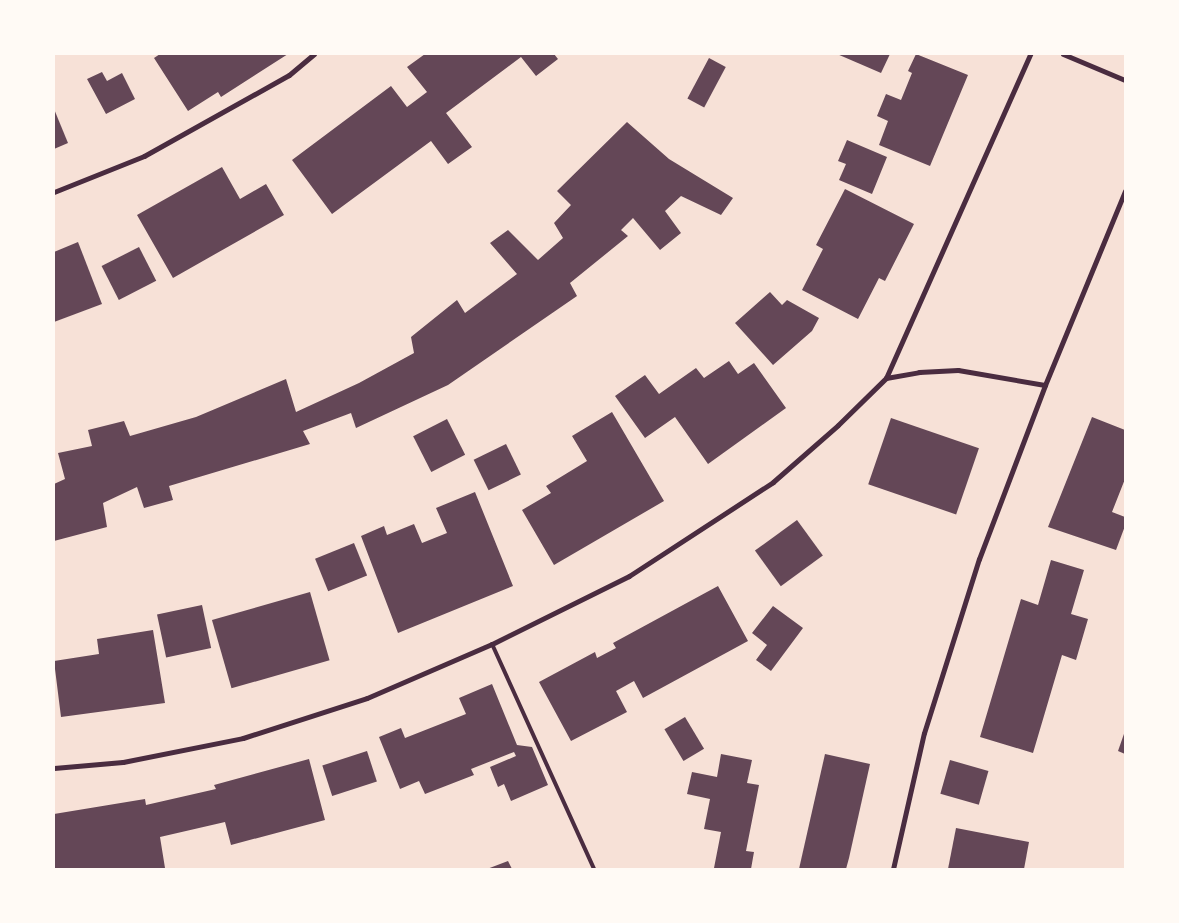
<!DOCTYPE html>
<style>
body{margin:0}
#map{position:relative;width:1179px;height:923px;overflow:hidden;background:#f7e1d7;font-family:"Source Sans 3",sans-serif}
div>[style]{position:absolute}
.building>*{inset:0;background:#644757;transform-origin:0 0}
.service>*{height:4px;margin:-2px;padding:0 2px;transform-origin:2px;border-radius:2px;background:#4a2c40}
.minor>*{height:5px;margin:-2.5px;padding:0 2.5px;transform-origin:2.5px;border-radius:2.5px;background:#4a2c40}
span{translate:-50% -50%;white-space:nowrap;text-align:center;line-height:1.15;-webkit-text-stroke:5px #fffaf5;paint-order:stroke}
.frame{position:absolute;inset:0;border:55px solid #fffaf5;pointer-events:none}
</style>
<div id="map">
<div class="building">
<div style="clip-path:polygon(160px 54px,288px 54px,221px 97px,218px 92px,188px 111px,154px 58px)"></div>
<div style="clip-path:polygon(425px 54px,554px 54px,558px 59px,536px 76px,521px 57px,446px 113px,472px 147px,448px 164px,431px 141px,332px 214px,292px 160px,391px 86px,407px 107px,427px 92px,407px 67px)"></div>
<div style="clip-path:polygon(837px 54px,890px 54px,881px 73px)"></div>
<div style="clip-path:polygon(916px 54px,968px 75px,930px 166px,879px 145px,888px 121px,877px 116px,886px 94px,901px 100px,912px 73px,908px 71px)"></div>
<div style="left:709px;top:58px;width:19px;height:46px;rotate:28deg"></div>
<div style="clip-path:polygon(102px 72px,107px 81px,122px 73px,135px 99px,106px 114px,87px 79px)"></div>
<div style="clip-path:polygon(54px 109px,68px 143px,54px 149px)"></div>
<div style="clip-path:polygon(627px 122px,669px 159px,733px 198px,721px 215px,681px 196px,665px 211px,681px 233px,660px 250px,633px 218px,621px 230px,628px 236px,570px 283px,577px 296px,448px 385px,356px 428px,351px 413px,303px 431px,310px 444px,169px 486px,173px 500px,144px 508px,137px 487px,103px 503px,107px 527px,54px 541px,54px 484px,65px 479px,58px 453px,92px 446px,88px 430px,124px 421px,130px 436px,196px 417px,286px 379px,296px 412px,359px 383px,414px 353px,411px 337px,457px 300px,465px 313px,517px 274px,490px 243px,508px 230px,538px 260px,563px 238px,554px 223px,571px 205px,557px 191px)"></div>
<div style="clip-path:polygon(847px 140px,887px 157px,872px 194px,839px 180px,846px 164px,838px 161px)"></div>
<div style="clip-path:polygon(222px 167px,240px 199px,266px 184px,284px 215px,173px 278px,137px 215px)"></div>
<div style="clip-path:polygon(845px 189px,914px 224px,885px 281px,879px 278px,858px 319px,802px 290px,823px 249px,816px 245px)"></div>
<div style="clip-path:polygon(78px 242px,102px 304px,54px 322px,54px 252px)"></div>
<div style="left:139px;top:247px;width:38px;height:42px;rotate:63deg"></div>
<div style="clip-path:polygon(770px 292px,782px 305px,787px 300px,819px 318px,812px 331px,773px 365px,735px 323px)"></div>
<div style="clip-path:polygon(729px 361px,738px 374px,754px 363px,786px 408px,708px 464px,675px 417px,645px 438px,615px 396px,645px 375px,659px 394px,696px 368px,704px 378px)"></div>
<div style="clip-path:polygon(612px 412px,664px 501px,554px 565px,522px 510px,551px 493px,546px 486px,587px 461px,572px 436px)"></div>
<div style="clip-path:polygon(1092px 417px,1125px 430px,1125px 479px,1112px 512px,1125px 517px,1125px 526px,1116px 550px,1048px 527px)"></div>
<div style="left:891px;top:418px;width:93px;height:70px;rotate:19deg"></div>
<div style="left:447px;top:419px;width:40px;height:38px;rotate:63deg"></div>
<div style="left:506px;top:444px;width:34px;height:36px;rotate:64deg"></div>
<div style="clip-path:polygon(475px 492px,513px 586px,398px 633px,361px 536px,384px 526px,387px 535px,414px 524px,422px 543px,447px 533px,436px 508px)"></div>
<div style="left:797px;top:520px;width:44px;height:52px;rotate:54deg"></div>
<div style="left:354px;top:543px;width:35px;height:42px;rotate:68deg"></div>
<div style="clip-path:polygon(1051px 560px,1084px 570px,1071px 614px,1088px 619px,1076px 660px,1062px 655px,1033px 753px,980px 737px,1021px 599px,1038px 605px)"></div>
<div style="clip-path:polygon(718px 586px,748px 641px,643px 698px,634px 681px,616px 691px,627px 712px,571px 741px,539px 682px,595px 652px,597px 658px,616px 648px,613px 643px)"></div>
<div style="left:310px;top:592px;width:71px;height:102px;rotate:74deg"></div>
<div style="left:202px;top:605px;width:44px;height:46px;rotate:78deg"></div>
<div style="clip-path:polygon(773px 606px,803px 628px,771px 671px,756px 660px,767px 645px,752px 633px)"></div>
<div style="clip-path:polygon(153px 630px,165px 703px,61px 717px,54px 661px,99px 654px,97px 639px)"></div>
<div style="clip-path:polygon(492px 684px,517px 745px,532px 747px,548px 785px,511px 801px,504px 784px,498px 787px,490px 767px,516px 756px,514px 752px,471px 769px,474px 775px,425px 794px,419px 781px,400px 789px,379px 737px,401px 728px,405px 738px,466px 714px,459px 698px)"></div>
<div style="left:685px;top:717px;width:37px;height:24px;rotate:59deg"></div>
<div style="clip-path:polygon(1125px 731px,1125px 754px,1118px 751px)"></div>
<div style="left:367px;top:751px;width:32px;height:47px;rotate:72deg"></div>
<div style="clip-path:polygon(721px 754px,752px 760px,747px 783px,759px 785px,746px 851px,754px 852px,751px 869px,714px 868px,721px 832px,704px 829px,710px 799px,687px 794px,692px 772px,717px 777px)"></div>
<div style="clip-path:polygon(825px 754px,870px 764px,849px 858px,846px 869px,799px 869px)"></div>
<div style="clip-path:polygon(309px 759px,325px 820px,231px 845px,225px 822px,160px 837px,165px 868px,54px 869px,54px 814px,145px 799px,146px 805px,216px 789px,214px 785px)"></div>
<div style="left:950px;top:760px;width:40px;height:35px;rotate:16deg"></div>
<div style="clip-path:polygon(956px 828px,1029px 842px,1024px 869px,948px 869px)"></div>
<div style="clip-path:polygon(508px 861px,512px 869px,487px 869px)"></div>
</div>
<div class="service">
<div style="left:492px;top:644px;width:247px;rotate:65.6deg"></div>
</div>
<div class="minor">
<div style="left:1063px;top:54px;width:67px;rotate:22.8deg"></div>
<div style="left:54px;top:192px;width:97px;rotate:-21.8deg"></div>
<div style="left:144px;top:156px;width:166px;rotate:-29.2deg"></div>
<div style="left:289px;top:75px;width:33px;rotate:-40deg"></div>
<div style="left:886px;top:378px;width:355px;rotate:-66deg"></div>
<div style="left:54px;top:768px;width:69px;rotate:-5deg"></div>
<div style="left:123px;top:762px;width:122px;rotate:-11.3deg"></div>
<div style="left:243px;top:738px;width:130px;rotate:-17.9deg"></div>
<div style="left:367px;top:698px;width:136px;rotate:-23.4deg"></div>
<div style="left:492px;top:644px;width:153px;rotate:-26.4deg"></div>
<div style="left:629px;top:576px;width:172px;rotate:-33.1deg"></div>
<div style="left:773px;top:482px;width:86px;rotate:-41.2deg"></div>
<div style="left:838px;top:425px;width:67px;rotate:-44.4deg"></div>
<div style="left:886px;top:378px;width:34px;rotate:-10deg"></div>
<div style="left:919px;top:372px;width:39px;rotate:-3deg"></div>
<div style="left:958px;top:370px;width:88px;rotate:9.8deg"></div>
<div style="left:893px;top:869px;width:139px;rotate:-77.2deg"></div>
<div style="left:924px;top:733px;width:182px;rotate:-72.5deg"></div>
<div style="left:979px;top:559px;width:186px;rotate:-69.2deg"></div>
<div style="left:1045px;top:385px;width:210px;rotate:-67.6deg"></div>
</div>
<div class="frame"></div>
</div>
